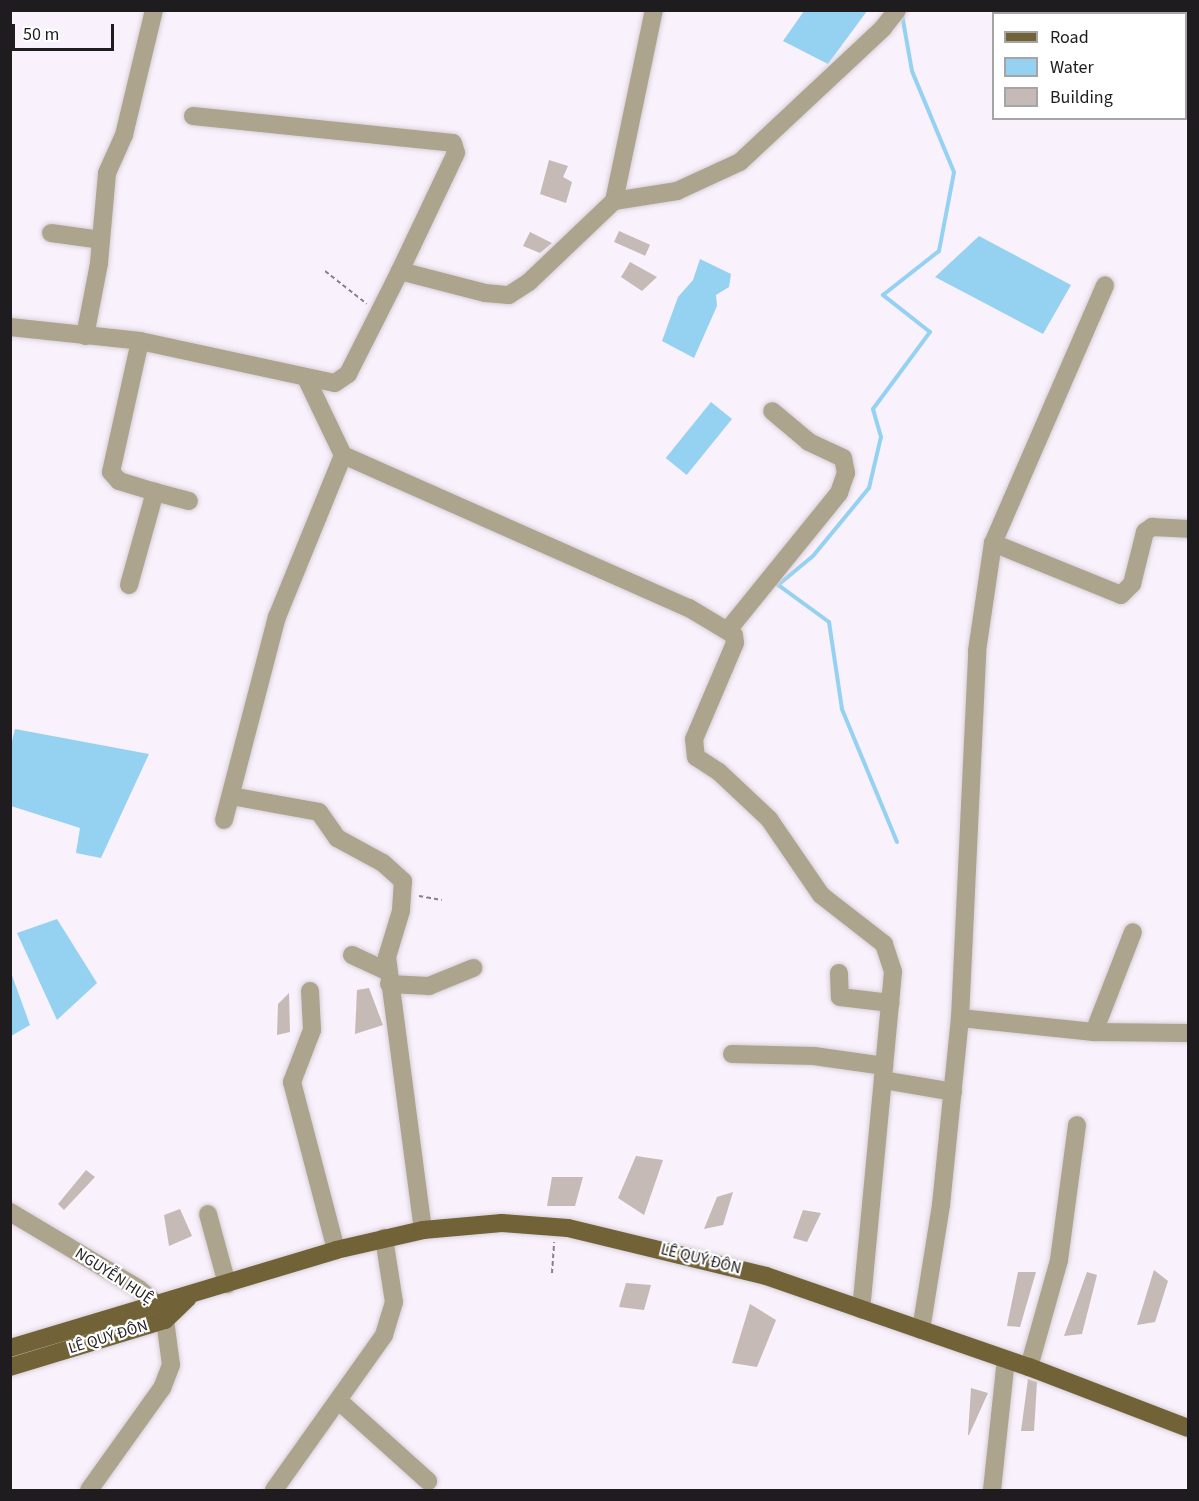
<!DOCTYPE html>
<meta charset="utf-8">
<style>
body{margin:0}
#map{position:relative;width:1199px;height:1501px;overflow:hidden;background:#f9f1fb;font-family:"Source Sans 3",sans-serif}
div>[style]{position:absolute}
.water>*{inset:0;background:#95d2f1;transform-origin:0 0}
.stream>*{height:4px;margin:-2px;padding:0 2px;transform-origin:2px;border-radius:2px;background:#95d2f1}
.building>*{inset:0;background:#c5bab5;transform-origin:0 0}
.path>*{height:2px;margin-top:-1px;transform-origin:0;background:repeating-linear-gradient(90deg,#868087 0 4.5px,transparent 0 7.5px)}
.roads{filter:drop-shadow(0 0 2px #d6cfd8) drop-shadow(0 0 2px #d6cfd8)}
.minor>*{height:18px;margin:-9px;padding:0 9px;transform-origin:9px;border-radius:9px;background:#ada48d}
.major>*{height:18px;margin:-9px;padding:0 9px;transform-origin:9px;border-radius:9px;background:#726237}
span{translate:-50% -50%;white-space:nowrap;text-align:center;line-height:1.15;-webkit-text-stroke:4.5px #fff;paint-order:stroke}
.street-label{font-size:16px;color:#1f1c20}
.frame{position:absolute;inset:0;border:12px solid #1f1c20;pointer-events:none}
.legend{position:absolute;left:992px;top:12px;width:195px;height:108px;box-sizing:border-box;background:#fff;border:2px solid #a5a4a6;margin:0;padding:8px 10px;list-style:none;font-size:18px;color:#1f1c20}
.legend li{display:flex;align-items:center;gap:12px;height:30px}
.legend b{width:30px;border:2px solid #a5a4a6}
.scale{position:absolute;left:12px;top:24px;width:102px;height:27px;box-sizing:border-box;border:3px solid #1f1c20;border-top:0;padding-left:8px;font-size:18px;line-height:21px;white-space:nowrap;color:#1f1c20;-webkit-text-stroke:4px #fff;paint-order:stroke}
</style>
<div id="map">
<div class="water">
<div style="clip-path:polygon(804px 11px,804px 10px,867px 11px,828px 64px,783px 41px)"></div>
<div style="clip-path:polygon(979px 236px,1071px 285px,1043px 334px,935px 277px)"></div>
<div style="clip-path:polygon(700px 259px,731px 274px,729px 287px,716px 295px,717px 306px,694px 358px,662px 341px,678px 297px,693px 280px)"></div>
<div style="left:711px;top:402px;width:27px;height:72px;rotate:39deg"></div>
<div style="clip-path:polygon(15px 729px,149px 754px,101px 858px,76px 853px,80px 828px,11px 806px,11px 745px)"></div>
<div style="clip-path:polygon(57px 919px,97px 983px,57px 1020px,17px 933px)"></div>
<div style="clip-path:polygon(10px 970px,30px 1025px,11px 1036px,10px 1036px)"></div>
</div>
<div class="stream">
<div style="left:897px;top:842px;width:144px;rotate:-112.5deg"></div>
<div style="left:842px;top:709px;width:88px;rotate:-98.5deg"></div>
<div style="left:829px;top:622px;width:63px;rotate:-144deg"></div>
<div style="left:778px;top:585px;width:45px;rotate:-39.6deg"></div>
<div style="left:813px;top:556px;width:88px;rotate:-50.5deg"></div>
<div style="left:869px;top:488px;width:52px;rotate:-76.8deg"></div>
<div style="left:881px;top:437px;width:29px;rotate:-106deg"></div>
<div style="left:873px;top:409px;width:96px;rotate:-53.5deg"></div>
<div style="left:930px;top:332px;width:60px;rotate:-141.8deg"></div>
<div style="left:883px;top:295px;width:71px;rotate:-38.2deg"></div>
<div style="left:939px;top:251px;width:80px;rotate:-79.2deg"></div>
<div style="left:954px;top:172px;width:109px;rotate:-112.6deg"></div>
<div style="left:912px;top:71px;width:57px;rotate:-100.1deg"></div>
</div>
<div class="building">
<div style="clip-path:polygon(549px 160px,568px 166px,563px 177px,572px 182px,566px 203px,540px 194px)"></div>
<div style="left:619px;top:231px;width:34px;height:12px;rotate:24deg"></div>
<div style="clip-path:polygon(530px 232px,552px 243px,540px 253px,523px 246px)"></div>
<div style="clip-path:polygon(630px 262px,657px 277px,642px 291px,621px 277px)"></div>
<div style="clip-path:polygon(369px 988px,383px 1025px,355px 1034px,357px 990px)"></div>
<div style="clip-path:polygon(289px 993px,290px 1032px,277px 1035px,278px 1004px)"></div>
<div style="clip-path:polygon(636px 1156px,663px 1160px,644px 1215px,618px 1198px)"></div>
<div style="clip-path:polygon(86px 1170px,95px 1177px,64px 1210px,58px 1204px)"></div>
<div style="clip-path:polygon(552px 1177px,583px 1177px,575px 1206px,547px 1206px)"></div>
<div style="clip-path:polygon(733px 1192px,723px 1225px,704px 1229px,717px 1197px)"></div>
<div style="clip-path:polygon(180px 1209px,192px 1236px,169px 1246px,164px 1215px)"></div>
<div style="clip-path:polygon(803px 1210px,821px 1213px,807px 1242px,793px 1238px)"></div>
<div style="clip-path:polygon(1154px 1270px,1168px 1281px,1155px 1322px,1137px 1325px)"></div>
<div style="clip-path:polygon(1018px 1272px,1036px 1272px,1020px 1327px,1007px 1326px)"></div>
<div style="clip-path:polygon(1087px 1272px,1097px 1275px,1082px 1334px,1064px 1336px)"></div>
<div style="clip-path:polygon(626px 1283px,651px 1285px,644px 1310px,619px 1307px)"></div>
<div style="clip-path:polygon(750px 1304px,776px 1320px,757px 1367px,732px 1363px)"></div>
<div style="clip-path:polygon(1028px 1379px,1037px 1382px,1034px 1431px,1021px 1431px)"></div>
<div style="clip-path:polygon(971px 1388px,988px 1393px,969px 1435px,968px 1435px)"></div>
</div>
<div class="path">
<div style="left:325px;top:271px;width:53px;rotate:38.2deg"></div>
<div style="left:419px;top:896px;width:23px;rotate:10deg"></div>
<div style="left:552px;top:1273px;width:31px;rotate:-86deg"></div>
</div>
<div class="roads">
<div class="minor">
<div style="left:193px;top:116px;width:261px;rotate:5.9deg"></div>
<div style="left:453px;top:143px;width:10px;rotate:73deg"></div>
<div style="left:456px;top:153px;width:131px;rotate:115.4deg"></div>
<div style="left:614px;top:201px;width:195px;rotate:-78.2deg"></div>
<div style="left:51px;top:233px;width:50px;rotate:8deg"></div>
<div style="left:10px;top:327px;width:131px;rotate:6.1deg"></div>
<div style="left:140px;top:341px;width:199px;rotate:12.2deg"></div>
<div style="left:335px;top:383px;width:16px;rotate:-35deg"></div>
<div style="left:348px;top:374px;width:115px;rotate:-63.2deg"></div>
<div style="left:400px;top:271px;width:88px;rotate:14.5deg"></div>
<div style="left:485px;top:293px;width:24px;rotate:5deg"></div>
<div style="left:509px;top:295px;width:24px;rotate:-33deg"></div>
<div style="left:529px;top:282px;width:117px;rotate:-43.6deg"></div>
<div style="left:614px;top:201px;width:64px;rotate:-9deg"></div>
<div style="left:677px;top:191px;width:69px;rotate:-24.7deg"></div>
<div style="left:740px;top:162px;width:196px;rotate:-43.1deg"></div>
<div style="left:883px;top:28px;width:23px;rotate:-52deg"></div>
<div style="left:85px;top:336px;width:74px;rotate:-79.1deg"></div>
<div style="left:99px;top:263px;width:90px;rotate:-84.9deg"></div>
<div style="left:107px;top:173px;width:42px;rotate:-65.9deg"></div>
<div style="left:124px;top:135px;width:129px;rotate:-76.5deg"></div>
<div style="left:307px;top:380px;width:83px;rotate:64.4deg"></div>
<div style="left:343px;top:455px;width:378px;rotate:23.9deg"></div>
<div style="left:689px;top:608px;width:52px;rotate:31deg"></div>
<div style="left:734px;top:635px;width:8px;rotate:83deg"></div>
<div style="left:735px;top:643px;width:104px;rotate:113.1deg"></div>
<div style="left:694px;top:739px;width:18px;rotate:84deg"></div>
<div style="left:696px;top:757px;width:27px;rotate:33deg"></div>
<div style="left:719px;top:772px;width:69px;rotate:43.2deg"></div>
<div style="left:769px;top:819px;width:92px;rotate:55.6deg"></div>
<div style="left:821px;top:895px;width:80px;rotate:37.9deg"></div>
<div style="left:884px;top:944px;width:29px;rotate:72deg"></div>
<div style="left:893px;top:972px;width:339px;rotate:95.4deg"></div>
<div style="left:155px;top:492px;width:35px;rotate:15deg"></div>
<div style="left:993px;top:543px;width:138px;rotate:22.1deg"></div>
<div style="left:1121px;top:595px;width:16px;rotate:-45deg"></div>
<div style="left:1132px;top:584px;width:54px;rotate:-76deg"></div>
<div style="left:1145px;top:532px;width:9px;rotate:-36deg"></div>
<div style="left:1152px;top:527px;width:36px;rotate:3deg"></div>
<div style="left:129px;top:585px;width:97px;rotate:-74.4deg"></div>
<div style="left:155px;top:492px;width:38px;rotate:-163deg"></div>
<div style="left:119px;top:481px;width:12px;rotate:-132deg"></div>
<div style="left:111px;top:472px;width:134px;rotate:-77.5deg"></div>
<div style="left:728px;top:630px;width:176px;rotate:-51deg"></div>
<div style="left:839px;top:493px;width:21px;rotate:-71deg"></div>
<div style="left:846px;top:473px;width:15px;rotate:-101deg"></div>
<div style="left:843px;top:458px;width:38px;rotate:-155deg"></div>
<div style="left:809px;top:442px;width:48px;rotate:-140deg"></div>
<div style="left:231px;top:796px;width:89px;rotate:10.3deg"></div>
<div style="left:319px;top:812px;width:32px;rotate:55deg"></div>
<div style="left:337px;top:838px;width:52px;rotate:28.5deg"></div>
<div style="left:383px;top:863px;width:27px;rotate:42deg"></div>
<div style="left:403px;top:881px;width:30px;rotate:94deg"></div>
<div style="left:401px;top:911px;width:48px;rotate:106.9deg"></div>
<div style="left:387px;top:957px;width:275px;rotate:82.5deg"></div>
<div style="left:224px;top:820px;width:210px;rotate:-75.4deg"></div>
<div style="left:277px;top:617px;width:175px;rotate:-67.8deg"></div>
<div style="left:352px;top:955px;width:40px;rotate:25deg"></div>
<div style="left:839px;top:973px;width:24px;rotate:88deg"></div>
<div style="left:840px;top:997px;width:51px;rotate:6.7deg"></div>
<div style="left:389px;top:984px;width:40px;rotate:2.9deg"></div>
<div style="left:429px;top:986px;width:48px;rotate:-22.2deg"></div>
<div style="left:310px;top:991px;width:39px;rotate:87deg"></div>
<div style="left:312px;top:1030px;width:56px;rotate:111deg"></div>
<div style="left:292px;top:1082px;width:174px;rotate:75.3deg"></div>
<div style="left:960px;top:1018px;width:135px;rotate:6deg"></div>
<div style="left:1094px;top:1032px;width:107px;rotate:-68.7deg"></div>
<div style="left:1094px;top:1032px;width:94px;rotate:0.6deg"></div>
<div style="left:732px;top:1054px;width:82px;rotate:1.4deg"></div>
<div style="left:814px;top:1056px;width:71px;rotate:8.1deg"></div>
<div style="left:883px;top:1080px;width:71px;rotate:9.7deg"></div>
<div style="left:10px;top:1212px;width:150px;rotate:30.8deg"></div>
<div style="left:139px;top:1289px;width:25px;rotate:40deg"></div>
<div style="left:158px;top:1305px;width:17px;rotate:65deg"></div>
<div style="left:165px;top:1320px;width:45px;rotate:82.4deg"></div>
<div style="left:171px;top:1365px;width:25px;rotate:111deg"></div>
<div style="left:162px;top:1388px;width:125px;rotate:125.6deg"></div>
<div style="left:208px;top:1214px;width:73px;rotate:74.8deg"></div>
<div style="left:921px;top:1330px;width:127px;rotate:-80.9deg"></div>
<div style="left:941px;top:1205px;width:188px;rotate:-84.2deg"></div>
<div style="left:960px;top:1018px;width:367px;rotate:-87.3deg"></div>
<div style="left:977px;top:651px;width:109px;rotate:-81.6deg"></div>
<div style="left:993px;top:543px;width:281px;rotate:-66.5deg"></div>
<div style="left:1029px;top:1367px;width:111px;rotate:-74.3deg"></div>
<div style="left:1059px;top:1260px;width:136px;rotate:-82.4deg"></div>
<div style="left:339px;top:1401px;width:120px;rotate:42deg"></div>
<div style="left:274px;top:1490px;width:190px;rotate:-54.6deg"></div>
<div style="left:384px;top:1335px;width:34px;rotate:-73deg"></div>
<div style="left:394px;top:1302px;width:65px;rotate:-98.9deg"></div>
<div style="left:992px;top:1490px;width:131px;rotate:-83.9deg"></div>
</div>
<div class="major">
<div style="left:10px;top:1348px;width:340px;rotate:-16.7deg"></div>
<div style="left:336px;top:1250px;width:89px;rotate:-12.9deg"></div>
<div style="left:423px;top:1230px;width:79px;rotate:-5.1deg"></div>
<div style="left:502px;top:1223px;width:66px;rotate:4.3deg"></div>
<div style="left:568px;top:1228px;width:204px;rotate:13.6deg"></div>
<div style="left:766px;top:1276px;width:278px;rotate:19.1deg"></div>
<div style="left:1029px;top:1367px;width:170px;rotate:21deg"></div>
<div style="left:10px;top:1367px;width:162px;rotate:-16.9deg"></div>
<div style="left:165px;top:1320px;width:32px;rotate:-44deg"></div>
</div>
</div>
<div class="street-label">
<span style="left:701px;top:1259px;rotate:14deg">LÊ QUÝ ĐÔN</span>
<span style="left:114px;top:1276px;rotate:33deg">NGUYỄN HUỆ</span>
<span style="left:108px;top:1337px;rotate:-17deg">LÊ QUÝ ĐÔN</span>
</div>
<div class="frame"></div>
<ul class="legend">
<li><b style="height:8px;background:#726237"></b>Road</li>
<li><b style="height:16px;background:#95d2f1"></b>Water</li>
<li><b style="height:16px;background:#c5bab5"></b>Building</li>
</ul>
<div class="scale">50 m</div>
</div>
